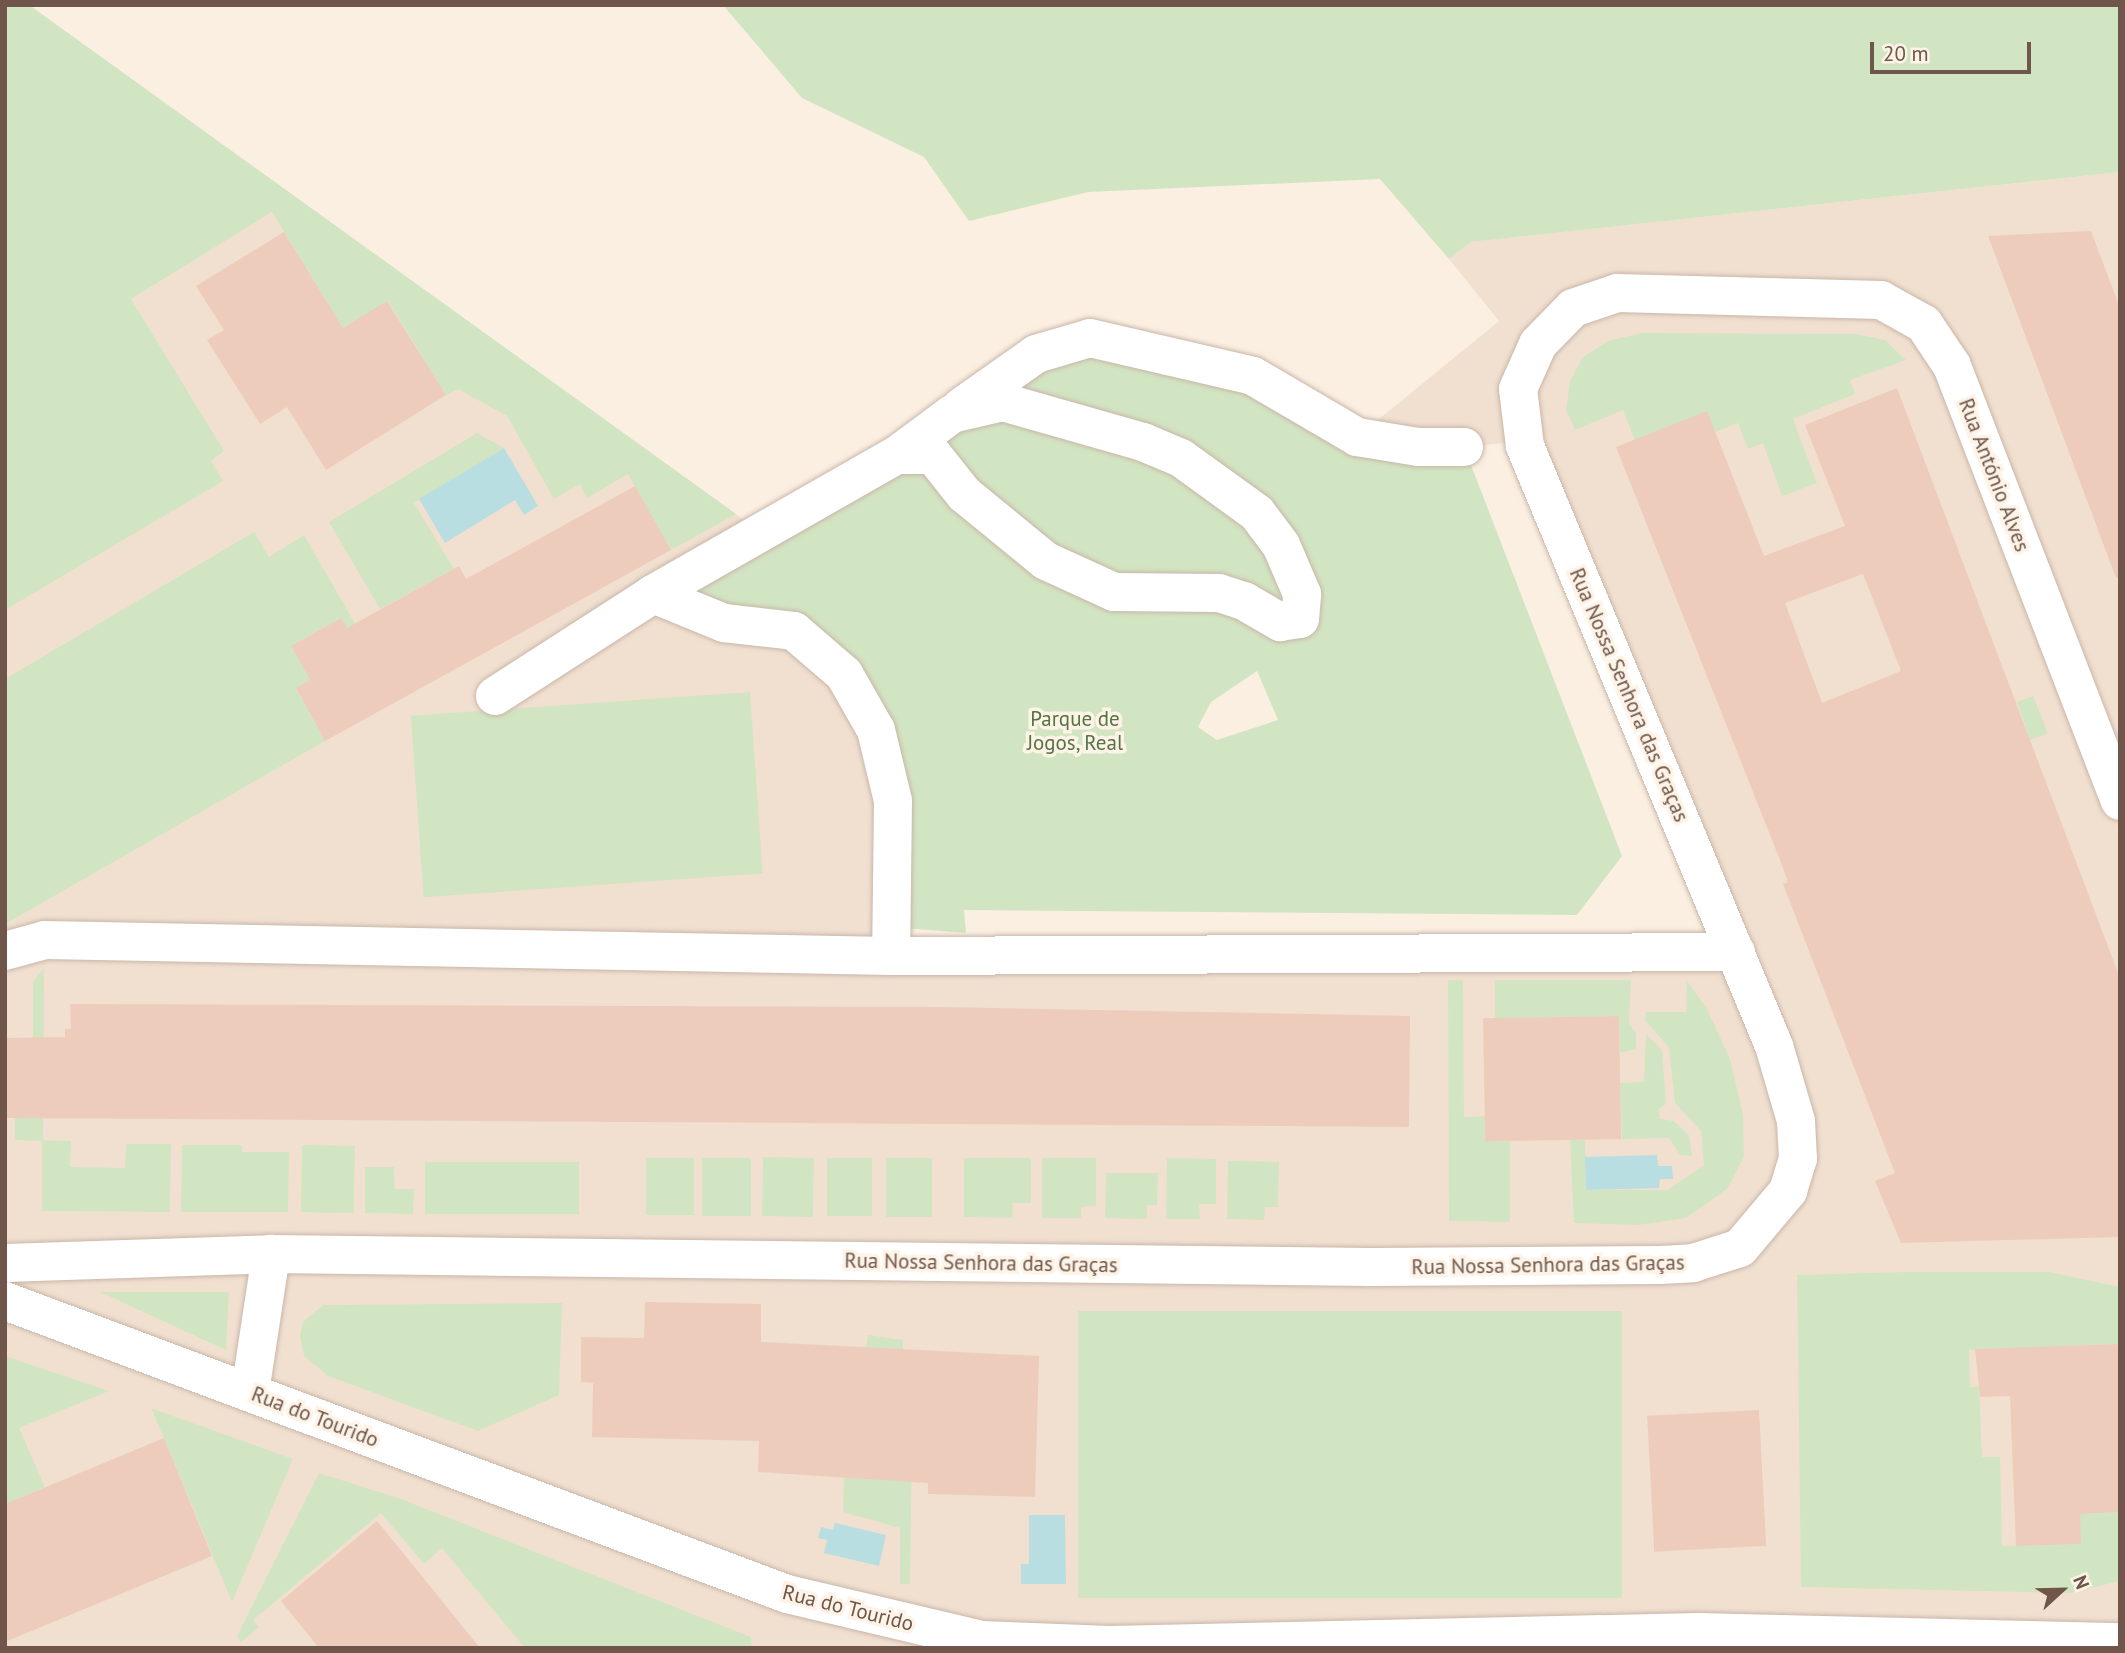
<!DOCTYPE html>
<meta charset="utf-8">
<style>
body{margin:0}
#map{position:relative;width:2125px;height:1653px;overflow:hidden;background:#faefe1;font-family:"PT Sans",sans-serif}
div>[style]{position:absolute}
.residential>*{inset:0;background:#f1e0d0}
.green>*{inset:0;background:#d2e5c2;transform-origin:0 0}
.water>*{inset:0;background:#b8dee1}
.building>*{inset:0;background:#edccbb;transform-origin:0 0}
.roads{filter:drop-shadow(0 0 2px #c9b6a9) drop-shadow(0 0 2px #c9b6a9)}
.minor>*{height:38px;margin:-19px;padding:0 19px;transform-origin:19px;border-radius:19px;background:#fff}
span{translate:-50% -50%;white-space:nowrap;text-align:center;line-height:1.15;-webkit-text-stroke:7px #fdf3e7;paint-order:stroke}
.street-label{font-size:21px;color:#6f554a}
.park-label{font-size:21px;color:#547443}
.frame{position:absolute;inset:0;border:7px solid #6f554a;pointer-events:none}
.north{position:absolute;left:2027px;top:1555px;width:70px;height:70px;-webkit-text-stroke:5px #fdf3e7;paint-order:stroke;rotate:68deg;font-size:19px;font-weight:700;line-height:28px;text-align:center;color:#6f554a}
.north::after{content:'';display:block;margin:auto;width:24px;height:32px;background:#6f554a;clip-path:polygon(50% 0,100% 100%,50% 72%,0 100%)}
.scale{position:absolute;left:1870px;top:42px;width:161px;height:32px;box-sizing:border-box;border:4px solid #6f554a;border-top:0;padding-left:9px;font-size:21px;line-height:24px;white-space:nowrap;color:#6f554a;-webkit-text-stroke:5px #fdf3e7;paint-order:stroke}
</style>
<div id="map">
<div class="residential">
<div style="clip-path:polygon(5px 5px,29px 5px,762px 533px,794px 631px,876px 730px,891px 955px,1736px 952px,1524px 441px,1464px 447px,1357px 437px,1499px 321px,1449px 259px,1469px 242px,2120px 172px,2120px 1648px,5px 1648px)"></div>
</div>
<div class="green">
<div style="clip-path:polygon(5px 5px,29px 5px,736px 514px,671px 550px,628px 474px,587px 498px,580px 484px,554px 499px,507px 416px,458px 389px,446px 395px,388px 301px,343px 328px,272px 212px,131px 299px,224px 451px,211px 461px,223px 481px,5px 610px)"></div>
<div style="clip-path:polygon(723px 5px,2120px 5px,2120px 172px,1470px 242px,1449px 259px,1380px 179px,1088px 192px,969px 221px,924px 157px,802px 98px)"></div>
<div style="clip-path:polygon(1642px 333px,1856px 334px,1885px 340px,1906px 360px,1850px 380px,1855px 394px,1793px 419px,1817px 483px,1782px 496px,1763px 443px,1748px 449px,1738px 423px,1715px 432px,1635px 440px,1623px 410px,1575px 430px,1566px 410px,1570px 381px,1583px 357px,1608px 341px)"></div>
<div style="clip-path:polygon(evenodd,1090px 338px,1307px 406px,1464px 447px,1622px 856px,1577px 915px,964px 910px,966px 933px,891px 927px,893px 801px,844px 674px,653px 594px,1090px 338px,1281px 548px,1302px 594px,1280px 622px,1281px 548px,1090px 338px,1257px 671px,1278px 720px,1217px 740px,1198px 727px,1211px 702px,1257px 671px)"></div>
<div style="clip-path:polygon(477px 433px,504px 448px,414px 503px,454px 569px,380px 609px,329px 522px)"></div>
<div style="clip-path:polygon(254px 532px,269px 557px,304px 535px,357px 627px,349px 632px,341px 618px,291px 646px,310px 680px,296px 689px,325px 741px,5px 924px,5px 679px)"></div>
<div style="left:750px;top:692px;width:182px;height:340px;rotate:86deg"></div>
<div style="clip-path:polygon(2033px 696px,2048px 733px,1893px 794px,1940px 767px,2028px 733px,2017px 702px)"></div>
<div style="clip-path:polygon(44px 968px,43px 1140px,71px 1141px,70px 1167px,125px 1168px,126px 1144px,171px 1144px,170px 1212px,42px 1211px,42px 1141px,15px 1140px,15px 1117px,33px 1116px,33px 982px)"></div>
<div style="clip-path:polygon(1448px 980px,1463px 980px,1464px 1117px,1490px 1116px,1510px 1141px,1510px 1222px,1449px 1221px)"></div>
<div style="clip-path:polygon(1495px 980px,1631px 980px,1629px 1024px,1636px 1033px,1636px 1049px,1620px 1053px,1619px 1016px,1495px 1019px)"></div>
<div style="clip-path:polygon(1687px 981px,1707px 1009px,1730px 1059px,1743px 1115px,1744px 1157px,1727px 1189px,1686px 1218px,1638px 1225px,1574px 1223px,1570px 1140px,1585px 1140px,1586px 1190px,1668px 1190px,1704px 1165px,1701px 1131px,1675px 1103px,1669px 1048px,1645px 1020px,1646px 1012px,1686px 1012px)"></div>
<div style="clip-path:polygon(1646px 1034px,1662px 1050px,1666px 1104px,1659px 1109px,1660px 1119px,1674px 1121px,1689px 1135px,1692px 1156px,1680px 1155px,1669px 1138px,1622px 1139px,1620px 1083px,1644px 1082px)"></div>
<div style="clip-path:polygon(182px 1145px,242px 1145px,242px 1152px,289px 1152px,288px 1212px,181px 1212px)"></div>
<div style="left:302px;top:1145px;width:53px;height:67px;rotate:1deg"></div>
<div style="left:763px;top:1157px;width:51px;height:59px;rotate:1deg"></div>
<div style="left:646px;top:1158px;width:48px;height:57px"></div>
<div style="left:702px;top:1158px;width:49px;height:58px"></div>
<div style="left:827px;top:1158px;width:45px;height:58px"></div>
<div style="left:886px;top:1158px;width:46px;height:59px"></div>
<div style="clip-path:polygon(964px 1158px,1031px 1158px,1031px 1203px,1013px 1203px,1012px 1218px,964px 1217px)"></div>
<div style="clip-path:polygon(1042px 1158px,1096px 1158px,1096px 1206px,1081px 1207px,1081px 1218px,1042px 1218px)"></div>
<div style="clip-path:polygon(1167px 1158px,1216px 1159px,1216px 1204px,1199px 1204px,1200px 1219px,1166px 1219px)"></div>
<div style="clip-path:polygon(1228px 1161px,1279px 1162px,1278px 1207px,1265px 1207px,1264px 1220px,1227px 1219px)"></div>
<div style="left:425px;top:1162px;width:154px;height:52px"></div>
<div style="clip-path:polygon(365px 1167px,394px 1167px,395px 1189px,414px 1189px,413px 1214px,365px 1213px)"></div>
<div style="clip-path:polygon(1106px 1173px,1158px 1173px,1157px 1205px,1147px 1205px,1147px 1219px,1105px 1218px)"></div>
<div style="clip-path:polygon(1905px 1272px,2049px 1272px,2120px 1287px,2120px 1344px,1969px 1350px,1970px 1387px,1979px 1387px,1982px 1457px,2000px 1457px,2002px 1546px,2080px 1544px,2080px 1514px,2120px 1512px,2120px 1581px,2070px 1593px,1801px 1587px,1797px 1275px)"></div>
<div style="clip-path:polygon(100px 1292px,229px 1292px,226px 1350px)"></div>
<div style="clip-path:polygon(562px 1303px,559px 1395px,478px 1431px,328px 1376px,304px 1356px,300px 1336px,303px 1322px,323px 1305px)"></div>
<div style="left:1078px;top:1311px;width:544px;height:287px"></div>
<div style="clip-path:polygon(868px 1335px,903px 1340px,902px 1433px,912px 1434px,910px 1584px,900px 1584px,900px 1528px,843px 1512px,844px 1476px)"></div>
<div style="clip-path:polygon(5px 1356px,109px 1391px,19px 1428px,45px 1487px,5px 1504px)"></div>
<div style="clip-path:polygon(151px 1408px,293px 1459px,232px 1602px,164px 1438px)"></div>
<div style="clip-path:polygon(319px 1473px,401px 1499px,751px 1637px,752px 1648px,525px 1648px,442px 1548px,424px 1564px,381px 1513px,253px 1620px,259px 1627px,241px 1642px,237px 1636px)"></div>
</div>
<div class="water">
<div style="clip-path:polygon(504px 448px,538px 506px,524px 515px,515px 500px,445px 543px,419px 499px)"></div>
<div style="clip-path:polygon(1657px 1155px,1658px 1166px,1672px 1166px,1673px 1179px,1660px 1179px,1659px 1188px,1586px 1190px,1585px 1157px)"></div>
<div style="clip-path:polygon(1029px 1515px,1065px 1515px,1066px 1584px,1021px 1584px,1021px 1564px,1029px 1564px)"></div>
<div style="clip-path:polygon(835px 1523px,886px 1535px,879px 1566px,824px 1553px,827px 1540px,818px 1538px,821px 1527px,833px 1530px)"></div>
</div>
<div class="building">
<div style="clip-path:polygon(2091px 231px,2120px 308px,2120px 578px,2116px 578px,1988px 236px)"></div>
<div style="clip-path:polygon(284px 232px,343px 328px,387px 301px,446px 395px,326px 470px,287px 407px,260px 424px,207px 340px,224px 330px,196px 286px)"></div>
<div style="clip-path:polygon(evenodd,1897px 388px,2120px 978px,2120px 1237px,1901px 1243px,1875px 1181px,1895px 1173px,1783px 884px,1788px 882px,1780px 860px,1616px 447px,1707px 411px,1764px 556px,1845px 526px,1805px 425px,1897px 388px,1863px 574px,1901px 671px,1822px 703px,1785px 603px,1863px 574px)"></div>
<div style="clip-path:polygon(635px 486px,671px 550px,325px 741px,296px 688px,310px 680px,291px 646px,341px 618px,347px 628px,459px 566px,466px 579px)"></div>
<div style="clip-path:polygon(70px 1004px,944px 1007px,1410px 1016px,1409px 1127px,5px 1118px,5px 1038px,65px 1037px,65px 1029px,71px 1029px)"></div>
<div style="left:1619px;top:1016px;width:123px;height:136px;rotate:89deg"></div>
<div style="clip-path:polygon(645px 1302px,761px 1304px,761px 1342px,1039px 1356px,1035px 1497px,928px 1494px,928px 1483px,758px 1472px,759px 1441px,592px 1437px,593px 1383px,581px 1382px,581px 1337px,644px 1338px)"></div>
<div style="clip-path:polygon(2120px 1344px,2120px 1512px,2080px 1514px,2081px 1544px,2016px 1546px,2010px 1396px,1980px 1397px,1975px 1349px)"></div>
<div style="left:1759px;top:1410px;width:136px;height:112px;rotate:87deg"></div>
<div style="clip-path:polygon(164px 1438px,212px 1556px,5px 1642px,5px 1504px)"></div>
<div style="clip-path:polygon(377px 1521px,417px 1570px,480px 1648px,319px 1648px,281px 1601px)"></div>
</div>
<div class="roads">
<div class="minor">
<div style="left:961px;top:407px;width:92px;rotate:-35.2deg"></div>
<div style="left:1036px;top:354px;width:56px;rotate:-16.5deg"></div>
<div style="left:1090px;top:338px;width:167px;rotate:13.1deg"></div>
<div style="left:1253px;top:376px;width:121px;rotate:30.4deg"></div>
<div style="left:1357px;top:437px;width:62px;rotate:9.3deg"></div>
<div style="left:1418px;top:447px;width:46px"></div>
<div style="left:653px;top:594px;width:77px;rotate:22.2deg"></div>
<div style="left:724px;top:623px;width:70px;rotate:6.5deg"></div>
<div style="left:794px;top:631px;width:66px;rotate:40.7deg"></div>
<div style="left:844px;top:674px;width:64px;rotate:60.3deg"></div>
<div style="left:876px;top:730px;width:73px;rotate:76.5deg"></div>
<div style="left:893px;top:801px;width:155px;rotate:90.7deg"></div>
<div style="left:495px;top:696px;width:188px;rotate:-32.8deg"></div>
<div style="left:653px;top:594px;width:281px;rotate:-29.7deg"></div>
<div style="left:897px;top:455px;width:36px"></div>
<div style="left:933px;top:455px;width:50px;rotate:51.5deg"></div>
<div style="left:964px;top:494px;width:106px;rotate:39.3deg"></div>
<div style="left:1046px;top:561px;width:75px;rotate:24.5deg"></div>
<div style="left:1114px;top:592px;width:105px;rotate:0.5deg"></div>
<div style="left:1219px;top:593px;width:26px;rotate:18deg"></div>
<div style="left:1244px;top:601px;width:42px;rotate:30.3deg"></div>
<div style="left:1280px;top:622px;width:20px;rotate:-9deg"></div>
<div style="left:1300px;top:619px;width:25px;rotate:-85deg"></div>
<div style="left:1302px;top:594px;width:53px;rotate:-113.2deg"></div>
<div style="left:1281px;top:545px;width:40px;rotate:-127deg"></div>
<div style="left:1257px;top:513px;width:94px;rotate:-144.1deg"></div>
<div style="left:1181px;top:458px;width:41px;rotate:-157.2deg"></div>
<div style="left:1143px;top:442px;width:146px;rotate:-164.1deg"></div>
<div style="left:1003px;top:402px;width:52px;rotate:166.8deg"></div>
<div style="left:952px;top:414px;width:69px;rotate:143.3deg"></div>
<div style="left:5px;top:951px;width:41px;rotate:-15.4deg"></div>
<div style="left:45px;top:940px;width:846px;rotate:1.08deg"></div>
<div style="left:891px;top:956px;width:845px;rotate:-0.27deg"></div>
<div style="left:5px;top:1263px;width:266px;rotate:-1.9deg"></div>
<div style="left:271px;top:1254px;width:1100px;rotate:0.68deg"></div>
<div style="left:1371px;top:1267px;width:289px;rotate:-0.4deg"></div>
<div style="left:1660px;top:1265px;width:33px;rotate:-3deg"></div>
<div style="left:1693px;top:1263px;width:49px;rotate:-17.7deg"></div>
<div style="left:1740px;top:1248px;width:75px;rotate:-49.9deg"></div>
<div style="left:1788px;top:1191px;width:34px;rotate:-73deg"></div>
<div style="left:1798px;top:1159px;width:38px;rotate:-93deg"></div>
<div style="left:1796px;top:1121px;width:78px;rotate:-106.3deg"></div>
<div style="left:1774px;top:1046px;width:650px;rotate:-112.54deg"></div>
<div style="left:1525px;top:446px;width:57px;rotate:-97deg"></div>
<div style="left:1518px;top:389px;width:49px;rotate:-66deg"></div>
<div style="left:1538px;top:344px;width:50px;rotate:-45.8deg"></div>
<div style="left:1573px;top:308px;width:46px;rotate:-18.8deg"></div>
<div style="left:1617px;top:293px;width:264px;rotate:1.5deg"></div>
<div style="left:1881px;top:300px;width:49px;rotate:29.2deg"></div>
<div style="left:1924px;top:324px;width:50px;rotate:56.3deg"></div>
<div style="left:1952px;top:366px;width:466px;rotate:68.9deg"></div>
<div style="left:5px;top:1301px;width:835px;rotate:20.54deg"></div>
<div style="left:787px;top:1594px;width:199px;rotate:13.3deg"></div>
<div style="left:981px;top:1640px;width:129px;rotate:2.2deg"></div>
<div style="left:1110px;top:1645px;width:588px;rotate:-1.27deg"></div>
<div style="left:1698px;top:1632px;width:422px;rotate:1.4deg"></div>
<div style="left:250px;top:1392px;width:140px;rotate:-81.3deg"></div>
</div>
</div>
<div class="street-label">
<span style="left:1994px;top:475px;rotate:69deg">Rua António Alves</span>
<span style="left:1629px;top:695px;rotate:67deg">Rua Nossa Senhora das Graças</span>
<span style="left:981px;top:1263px;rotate:1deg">Rua Nossa Senhora das Graças</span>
<span style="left:1548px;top:1265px;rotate:-1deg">Rua Nossa Senhora das Graças</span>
<span style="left:315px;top:1417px;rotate:21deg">Rua do Tourido</span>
<span style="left:848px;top:1608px;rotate:14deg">Rua do Tourido</span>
</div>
<div class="park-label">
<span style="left:1075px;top:731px">Parque de<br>Jogos, Real</span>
</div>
<div class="frame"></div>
<div class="north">N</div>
<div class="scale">20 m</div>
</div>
